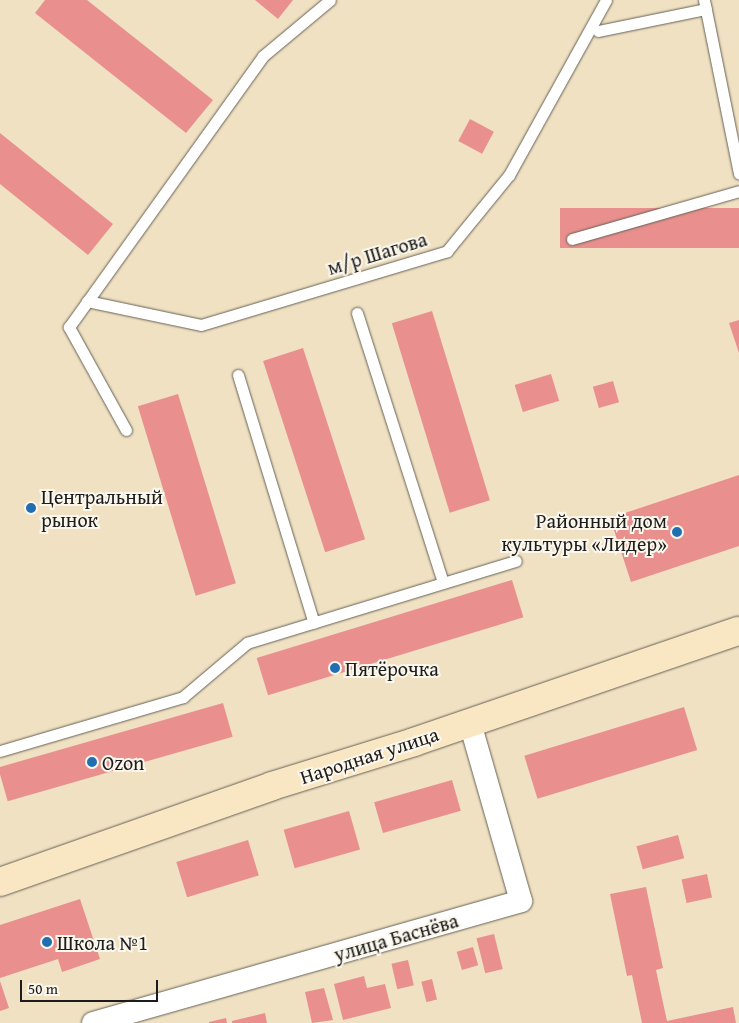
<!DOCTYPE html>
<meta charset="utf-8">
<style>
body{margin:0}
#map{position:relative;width:739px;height:1023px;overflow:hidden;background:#f0e1c2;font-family:"Gentium Book Plus",serif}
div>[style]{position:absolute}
.building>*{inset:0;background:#e9908e;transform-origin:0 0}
.roads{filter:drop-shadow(0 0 1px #666156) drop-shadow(0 0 1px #666156)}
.lane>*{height:11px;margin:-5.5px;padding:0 5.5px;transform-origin:5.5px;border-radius:5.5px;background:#fff}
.street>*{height:22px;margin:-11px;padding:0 11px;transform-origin:11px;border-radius:11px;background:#fff}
.secondary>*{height:28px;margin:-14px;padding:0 14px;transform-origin:14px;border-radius:14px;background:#f9e7c3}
.dots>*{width:14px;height:14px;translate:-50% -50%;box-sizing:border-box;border:2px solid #fbf7ec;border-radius:50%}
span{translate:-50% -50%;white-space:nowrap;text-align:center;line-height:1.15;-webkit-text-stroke:4px #fbf7ec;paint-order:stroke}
.street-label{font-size:20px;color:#1c1c1c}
.poi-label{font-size:20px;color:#1c1c1c}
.left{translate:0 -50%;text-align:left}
.right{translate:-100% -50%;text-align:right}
.scale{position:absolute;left:20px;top:980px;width:138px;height:22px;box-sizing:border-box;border:2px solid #1c1c1c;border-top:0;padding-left:6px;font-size:15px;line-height:18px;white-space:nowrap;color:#1c1c1c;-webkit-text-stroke:4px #fbf7ec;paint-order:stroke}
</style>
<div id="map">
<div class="building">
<div style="clip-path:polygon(45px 0,87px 0,213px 100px,186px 133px,35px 13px)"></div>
<div style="clip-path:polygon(255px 0,293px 0,278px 19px)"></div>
<div style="left:470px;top:119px;width:27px;height:25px;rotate:28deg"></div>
<div style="clip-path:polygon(0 133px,113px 224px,88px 255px,0 184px)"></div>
<div style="left:739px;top:208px;width:40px;height:179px;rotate:90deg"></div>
<div style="left:432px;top:311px;width:198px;height:42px;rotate:73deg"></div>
<div style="clip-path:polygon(739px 320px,739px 353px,729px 323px)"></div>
<div style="left:303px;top:348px;width:201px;height:42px;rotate:72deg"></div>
<div style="left:551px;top:374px;width:28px;height:38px;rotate:73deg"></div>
<div style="left:613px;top:381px;width:22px;height:21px;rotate:74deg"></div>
<div style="left:178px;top:394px;width:198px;height:42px;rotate:73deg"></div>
<div style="clip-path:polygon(739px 475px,739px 546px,631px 582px,610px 518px)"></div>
<div style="left:512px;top:580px;width:39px;height:267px;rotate:73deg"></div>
<div style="left:223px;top:703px;width:35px;height:234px;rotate:74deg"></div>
<div style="left:684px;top:707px;width:45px;height:167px;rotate:73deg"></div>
<div style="left:452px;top:780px;width:32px;height:81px;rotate:74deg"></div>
<div style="left:349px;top:811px;width:40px;height:68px;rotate:74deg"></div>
<div style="left:678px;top:835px;width:24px;height:43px;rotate:75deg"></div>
<div style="left:248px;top:840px;width:37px;height:75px;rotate:73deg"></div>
<div style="left:707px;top:874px;width:24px;height:26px;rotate:78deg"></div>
<div style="clip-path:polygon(646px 887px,663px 968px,656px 970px,667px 1021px,733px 1007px,736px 1023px,642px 1023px,632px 975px,627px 976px,610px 894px)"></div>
<div style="clip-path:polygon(80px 899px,100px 959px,62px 972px,58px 959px,0 978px,0 925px)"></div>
<div style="left:494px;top:934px;width:36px;height:18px;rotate:76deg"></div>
<div style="left:473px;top:947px;width:19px;height:17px;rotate:74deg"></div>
<div style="left:408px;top:960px;width:26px;height:17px;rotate:77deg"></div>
<div style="clip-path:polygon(364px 976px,367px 988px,385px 984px,391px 1008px,343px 1020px,334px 984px)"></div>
<div style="left:432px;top:979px;width:21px;height:11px;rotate:76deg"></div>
<div style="clip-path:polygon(0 981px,9px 1008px,0 1011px)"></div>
<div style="clip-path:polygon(324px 988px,333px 1020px,312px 1023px,305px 992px)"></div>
<div style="clip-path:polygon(265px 1013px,267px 1023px,232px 1023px,232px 1021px)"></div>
<div style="clip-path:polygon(226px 1018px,227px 1023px,209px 1023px,209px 1022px)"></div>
</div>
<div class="roads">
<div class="lane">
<div style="left:704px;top:0;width:177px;rotate:78.6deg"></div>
<div style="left:598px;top:31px;width:110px;rotate:-11.5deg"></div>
<div style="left:572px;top:239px;width:174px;rotate:-16deg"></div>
<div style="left:87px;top:301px;width:116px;rotate:11.9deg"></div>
<div style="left:201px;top:325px;width:257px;rotate:-16.7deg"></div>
<div style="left:447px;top:251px;width:98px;rotate:-50.8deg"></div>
<div style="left:509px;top:175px;width:200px;rotate:-61deg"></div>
<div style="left:357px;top:313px;width:283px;rotate:72.3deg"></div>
<div style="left:238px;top:375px;width:259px;rotate:73deg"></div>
<div style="left:126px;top:430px;width:118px;rotate:-119deg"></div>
<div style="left:69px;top:327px;width:333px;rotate:-54.4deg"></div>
<div style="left:263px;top:56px;width:87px;rotate:-39.9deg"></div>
<div style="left:0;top:751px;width:191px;rotate:-16.4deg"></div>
<div style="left:183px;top:697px;width:84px;rotate:-40.2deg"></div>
<div style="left:247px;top:643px;width:281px;rotate:-17deg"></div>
</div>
<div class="street">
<div style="left:93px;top:1023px;width:445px;rotate:-15.9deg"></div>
<div style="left:521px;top:901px;width:185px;rotate:-106deg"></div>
</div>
<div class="secondary">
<div style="left:0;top:882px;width:288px;rotate:-19.4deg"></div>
<div style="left:272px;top:786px;width:149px;rotate:-17.2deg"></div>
<div style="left:414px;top:742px;width:343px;rotate:-18.9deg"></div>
</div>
</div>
<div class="dots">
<div style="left:31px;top:508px;background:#1f6fb2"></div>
<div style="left:677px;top:532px;background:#1f6fb2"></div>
<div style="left:335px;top:668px;background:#1f6fb2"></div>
<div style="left:92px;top:762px;background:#1f6fb2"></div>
<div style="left:47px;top:942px;background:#1f6fb2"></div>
</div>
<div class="street-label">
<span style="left:377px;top:253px;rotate:-17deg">м/р Шагова</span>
<span style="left:369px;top:755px;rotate:-18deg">Народная улица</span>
<span style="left:396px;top:937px;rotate:-16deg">улица Баснёва</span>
</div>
<div class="poi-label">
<span class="left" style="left:41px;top:508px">Центральный<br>рынок</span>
<span class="right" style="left:667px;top:532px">Районный дом<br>культуры «Лидер»</span>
<span class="left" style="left:345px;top:668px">Пятёрочка</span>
<span class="left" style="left:102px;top:762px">Ozon</span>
<span class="left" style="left:57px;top:942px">Школа №1</span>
</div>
<div class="scale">50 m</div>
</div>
